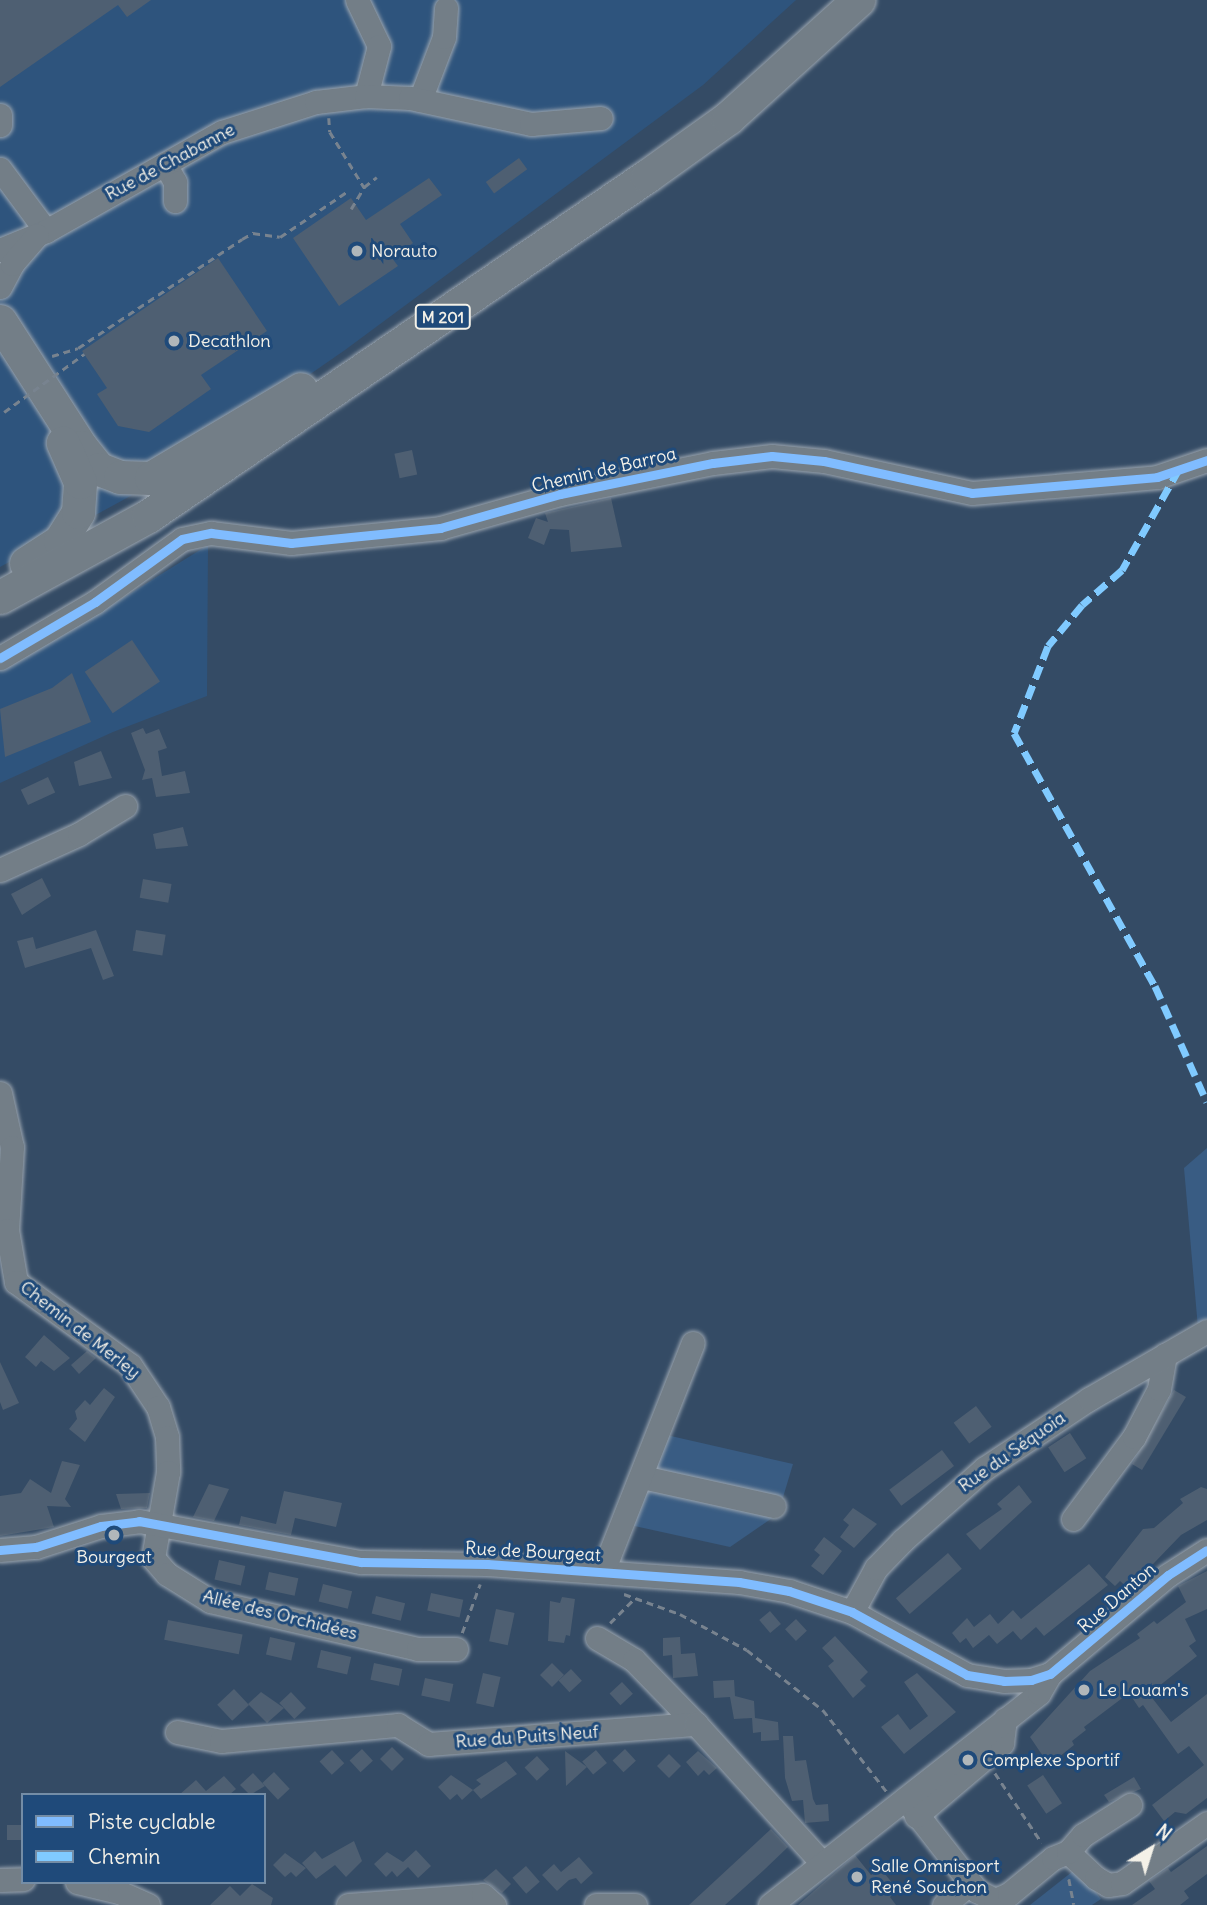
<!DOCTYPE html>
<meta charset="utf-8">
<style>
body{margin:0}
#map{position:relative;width:1207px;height:1905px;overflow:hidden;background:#344b65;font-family:Delius,sans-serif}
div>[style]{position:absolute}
.built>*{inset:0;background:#2e547d}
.green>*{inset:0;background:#395c83}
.building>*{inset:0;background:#4e5f72;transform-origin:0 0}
.path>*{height:2.5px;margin-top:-1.25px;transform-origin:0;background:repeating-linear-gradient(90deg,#78838f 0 7px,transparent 0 12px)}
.roads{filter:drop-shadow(0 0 2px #9ba5af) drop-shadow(0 0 2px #9ba5af)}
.minor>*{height:23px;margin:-11.5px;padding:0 11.5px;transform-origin:11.5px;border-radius:11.5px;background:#737e87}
.highway>*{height:33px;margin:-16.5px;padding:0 16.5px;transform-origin:16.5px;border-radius:16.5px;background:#737e87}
.path-bridge>*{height:2.5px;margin-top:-1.25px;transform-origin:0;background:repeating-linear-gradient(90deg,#78838f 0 7px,transparent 0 12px)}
.quiet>*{height:7px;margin-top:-3.5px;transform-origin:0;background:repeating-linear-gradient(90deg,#80caff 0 14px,transparent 0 21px)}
.cycleway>*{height:9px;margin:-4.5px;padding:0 4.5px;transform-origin:4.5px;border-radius:4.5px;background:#80bcff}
.dots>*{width:19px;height:19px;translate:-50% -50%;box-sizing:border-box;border:4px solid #1f4a7a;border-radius:50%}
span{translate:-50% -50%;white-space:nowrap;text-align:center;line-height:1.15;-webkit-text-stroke:6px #1f4a7a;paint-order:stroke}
.shield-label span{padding:2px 5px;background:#1f4a7a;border:2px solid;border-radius:5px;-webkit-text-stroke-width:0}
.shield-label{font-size:16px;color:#f4f1e8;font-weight:700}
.street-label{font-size:18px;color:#f4f1e8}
.poi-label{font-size:18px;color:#f4f1e8}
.left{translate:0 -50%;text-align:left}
.legend{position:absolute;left:21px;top:1793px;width:245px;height:91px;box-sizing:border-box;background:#1f4a7a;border:2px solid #748da6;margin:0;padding:9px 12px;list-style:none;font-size:21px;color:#f4f1e8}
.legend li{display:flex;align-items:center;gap:14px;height:35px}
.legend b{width:35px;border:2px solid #748da6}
.north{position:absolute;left:1116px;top:1814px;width:70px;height:70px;-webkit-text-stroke:5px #1f4a7a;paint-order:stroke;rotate:38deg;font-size:19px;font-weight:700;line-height:28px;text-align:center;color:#f4f1e8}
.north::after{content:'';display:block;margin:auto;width:24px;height:32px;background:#f4f1e8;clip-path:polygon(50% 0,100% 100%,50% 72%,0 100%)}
</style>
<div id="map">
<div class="built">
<div style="clip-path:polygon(0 0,796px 0,703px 85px,345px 350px,147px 487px,0 567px)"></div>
<div style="clip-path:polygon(208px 545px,207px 696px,113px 732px,0 783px,0 661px,110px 606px)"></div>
</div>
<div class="green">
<div style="clip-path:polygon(1207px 1148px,1207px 1325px,1198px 1328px,1184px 1168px)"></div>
<div style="clip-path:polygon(662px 1434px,793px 1464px,778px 1514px,730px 1547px,630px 1525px)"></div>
<div style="clip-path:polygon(1077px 1868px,1101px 1899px,1092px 1905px,1030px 1905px)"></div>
</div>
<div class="building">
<div style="clip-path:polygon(0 0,151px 0,127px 17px,118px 5px,0 87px)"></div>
<div style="left:519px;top:158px;width:14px;height:41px;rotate:54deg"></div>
<div style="clip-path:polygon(429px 178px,442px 195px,400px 224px,413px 243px,392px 258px,398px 266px,339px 306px,293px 238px,351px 198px,366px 220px)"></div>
<div style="clip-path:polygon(218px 258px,267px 331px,201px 375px,211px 389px,149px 432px,118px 426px,97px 394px,107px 388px,82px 351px)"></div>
<div style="left:412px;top:450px;width:25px;height:18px;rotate:78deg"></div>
<div style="clip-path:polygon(611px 498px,622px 547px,571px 552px,569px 530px,550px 529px,544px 545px,528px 538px,536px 518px,548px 522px,545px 513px)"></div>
<div style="left:132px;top:640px;width:50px;height:57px;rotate:56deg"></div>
<div style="clip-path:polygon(72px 673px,91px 722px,5px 757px,0 709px,52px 688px)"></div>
<div style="clip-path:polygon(143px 728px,146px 734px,159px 729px,167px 748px,158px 751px,162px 776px,185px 771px,190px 793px,156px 797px,152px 778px,142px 780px,145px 770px,131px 733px)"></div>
<div style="clip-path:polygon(101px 751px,112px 778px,79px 786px,74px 762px)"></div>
<div style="left:48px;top:777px;width:17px;height:30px;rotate:65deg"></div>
<div style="clip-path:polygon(183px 827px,188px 846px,156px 849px,153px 834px)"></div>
<div style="clip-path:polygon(42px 878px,51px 896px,22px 915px,11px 894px)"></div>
<div style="left:143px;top:879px;width:29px;height:19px;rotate:10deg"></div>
<div style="clip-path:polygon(96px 930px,114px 976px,103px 980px,91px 948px,25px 968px,17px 941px,33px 937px,36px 949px)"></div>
<div style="left:136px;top:930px;width:30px;height:21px;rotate:9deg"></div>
<div style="clip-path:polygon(44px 1335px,70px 1358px,54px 1371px,41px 1361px,36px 1367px,25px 1357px)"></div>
<div style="clip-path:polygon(87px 1351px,96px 1358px,79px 1374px,71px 1365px)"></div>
<div style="clip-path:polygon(0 1362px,19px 1403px,3px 1410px,0 1402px)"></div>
<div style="clip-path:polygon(104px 1388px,115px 1397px,85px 1442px,69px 1429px,77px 1419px,75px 1411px,85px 1400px,90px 1405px)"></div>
<div style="clip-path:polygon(1174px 1390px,1186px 1397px,1142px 1470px,1132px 1464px)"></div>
<div style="left:976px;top:1406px;width:26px;height:28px;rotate:53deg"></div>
<div style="left:1070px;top:1433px;width:30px;height:26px;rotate:57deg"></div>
<div style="left:942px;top:1450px;width:20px;height:66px;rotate:53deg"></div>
<div style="clip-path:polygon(62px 1461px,80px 1465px,65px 1499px,71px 1507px,47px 1506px,54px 1527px,0 1536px,0 1496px,21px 1493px,30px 1479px,51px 1493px)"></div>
<div style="clip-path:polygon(209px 1484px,229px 1489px,214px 1521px,193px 1517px)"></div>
<div style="clip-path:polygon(1019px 1485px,1032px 1502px,980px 1550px,966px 1534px,1002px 1509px,997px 1504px)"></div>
<div style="clip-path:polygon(1201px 1487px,1207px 1489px,1207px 1520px,1181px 1535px,1129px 1589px,1120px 1581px,1115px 1586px,1105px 1577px,1143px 1529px,1154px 1528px,1183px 1503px,1180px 1499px)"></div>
<div style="clip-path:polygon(284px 1491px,342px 1503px,336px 1527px,295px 1518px,291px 1535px,239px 1525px,241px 1516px,276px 1524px)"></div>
<div style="clip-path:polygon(150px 1493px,147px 1508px,121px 1509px,116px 1494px)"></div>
<div style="clip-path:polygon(853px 1508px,877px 1524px,854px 1548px,840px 1537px,849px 1525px,843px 1520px)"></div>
<div style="clip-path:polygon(824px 1537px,842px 1551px,823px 1575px,811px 1566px,820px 1555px,814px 1550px)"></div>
<div style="left:948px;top:1553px;width:21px;height:69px;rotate:49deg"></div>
<div style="left:219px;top:1560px;width:27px;height:20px;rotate:13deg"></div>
<div style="clip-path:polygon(1089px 1564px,1108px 1585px,1044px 1636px,1036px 1627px,1021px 1640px,1013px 1631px,997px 1644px,989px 1635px,973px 1648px,966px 1638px,960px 1643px,952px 1633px,967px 1618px,974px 1627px,990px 1614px,998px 1624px,1013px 1610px,1021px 1619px)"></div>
<div style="clip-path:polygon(1207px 1571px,1207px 1609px,1185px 1619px,1196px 1641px,1189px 1646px,1197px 1656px,1149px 1694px,1171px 1722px,1207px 1694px,1207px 1798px,1186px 1814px,1175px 1812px,1164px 1821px,1152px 1805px,1204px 1765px,1189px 1746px,1178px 1754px,1143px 1705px,1139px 1708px,1129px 1693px,1084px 1727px,1086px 1730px,1072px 1741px,1074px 1745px,1049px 1765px,1030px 1737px,1090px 1671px,1140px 1638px,1137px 1634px,1154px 1621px,1157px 1624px,1186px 1602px,1178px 1586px)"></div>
<div style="left:269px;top:1572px;width:30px;height:18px;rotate:12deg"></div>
<div style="left:323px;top:1584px;width:30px;height:18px;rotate:14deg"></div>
<div style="left:431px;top:1593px;width:33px;height:18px;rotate:12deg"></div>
<div style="left:376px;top:1596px;width:30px;height:18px;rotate:14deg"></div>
<div style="clip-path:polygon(562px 1597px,575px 1599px,570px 1636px,566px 1635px,564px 1643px,548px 1641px,550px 1601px,560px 1603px)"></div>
<div style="left:496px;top:1609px;width:19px;height:33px;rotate:12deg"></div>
<div style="left:770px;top:1611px;width:17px;height:14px;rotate:50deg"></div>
<div style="left:796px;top:1619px;width:16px;height:15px;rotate:47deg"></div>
<div style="left:168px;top:1620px;width:76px;height:20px;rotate:11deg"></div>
<div style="clip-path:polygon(835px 1636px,868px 1672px,860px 1680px,866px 1686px,853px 1698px,828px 1666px,834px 1661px,822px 1648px)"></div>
<div style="left:270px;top:1637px;width:26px;height:18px;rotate:13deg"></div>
<div style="clip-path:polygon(680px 1637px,681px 1654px,695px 1653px,698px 1676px,673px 1678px,672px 1655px,663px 1656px,663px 1638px)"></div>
<div style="left:321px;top:1650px;width:31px;height:18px;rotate:13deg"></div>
<div style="left:374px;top:1663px;width:29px;height:17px;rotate:12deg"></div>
<div style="left:552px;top:1663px;width:17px;height:17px;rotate:45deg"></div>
<div style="left:571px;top:1669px;width:16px;height:17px;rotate:47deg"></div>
<div style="left:483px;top:1673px;width:18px;height:31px;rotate:13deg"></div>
<div style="clip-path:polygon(917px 1673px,956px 1712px,904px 1754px,881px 1727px,898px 1714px,910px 1730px,928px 1716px,904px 1682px)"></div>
<div style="left:425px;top:1678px;width:29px;height:18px;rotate:12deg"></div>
<div style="clip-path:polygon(734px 1680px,735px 1696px,754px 1701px,755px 1718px,778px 1722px,779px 1740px,761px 1741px,761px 1732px,753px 1733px,752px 1718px,734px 1719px,730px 1697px,714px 1698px,713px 1681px)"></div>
<div style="left:622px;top:1682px;width:16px;height:17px;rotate:47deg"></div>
<div style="left:234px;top:1689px;width:22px;height:23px;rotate:47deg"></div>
<div style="clip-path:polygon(261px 1692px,284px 1708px,267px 1723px,248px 1704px)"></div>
<div style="left:291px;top:1692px;width:22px;height:16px;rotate:47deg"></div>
<div style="clip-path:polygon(783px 1736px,793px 1736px,795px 1761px,806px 1760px,813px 1799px,816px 1805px,828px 1804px,829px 1821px,805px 1823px,803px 1800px,792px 1801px,785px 1778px)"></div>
<div style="left:392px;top:1747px;width:17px;height:17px;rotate:45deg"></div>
<div style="left:362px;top:1749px;width:16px;height:17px;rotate:47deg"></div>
<div style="left:625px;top:1749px;width:16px;height:17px;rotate:47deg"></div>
<div style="left:332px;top:1750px;width:18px;height:17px;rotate:47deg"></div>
<div style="left:596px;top:1750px;width:17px;height:18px;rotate:50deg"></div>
<div style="clip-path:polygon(565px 1751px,587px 1767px,566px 1786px)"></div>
<div style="clip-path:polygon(698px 1751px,717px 1768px,709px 1775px,704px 1770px,698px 1776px,686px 1762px)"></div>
<div style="left:669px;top:1754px;width:17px;height:17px;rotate:45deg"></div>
<div style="left:537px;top:1756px;width:18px;height:17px;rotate:47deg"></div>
<div style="clip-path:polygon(506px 1761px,517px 1774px,481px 1799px,473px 1790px,481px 1784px,476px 1780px)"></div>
<div style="left:274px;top:1772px;width:23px;height:16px;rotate:47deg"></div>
<div style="clip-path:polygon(253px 1773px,265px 1786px,250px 1795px,240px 1785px)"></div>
<div style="clip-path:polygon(451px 1775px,473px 1790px,462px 1800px,457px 1794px,450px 1800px,438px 1787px)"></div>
<div style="left:1043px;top:1775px;width:34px;height:19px;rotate:56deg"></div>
<div style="clip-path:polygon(224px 1776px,236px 1789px,229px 1795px,179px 1795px,196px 1780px,206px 1791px)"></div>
<div style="clip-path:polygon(1134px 1777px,1141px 1789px,1109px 1802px,1104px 1795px)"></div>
<div style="left:7px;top:1825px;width:16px;height:15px"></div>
<div style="clip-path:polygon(771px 1829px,788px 1847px,765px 1869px,725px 1905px,689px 1905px)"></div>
<div style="clip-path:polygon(354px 1841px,362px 1861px,346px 1877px,335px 1865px,316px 1879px,302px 1863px,315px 1851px,322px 1859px)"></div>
<div style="clip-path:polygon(1207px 1846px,1207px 1874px,1184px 1891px,1189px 1898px,1180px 1905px,1132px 1905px,1155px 1889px,1149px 1881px,1168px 1868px,1171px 1872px)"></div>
<div style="clip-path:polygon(416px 1850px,431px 1866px,418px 1878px,408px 1867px,397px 1877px,392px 1871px,386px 1877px,374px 1864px,387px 1852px,403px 1862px)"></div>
<div style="clip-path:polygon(285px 1853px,306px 1868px,296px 1877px,291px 1872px,285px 1877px,273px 1865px)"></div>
<div style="clip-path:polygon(855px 1855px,871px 1875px,880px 1868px,898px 1890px,890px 1897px,896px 1905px,798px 1905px)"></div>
<div style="clip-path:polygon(579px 1857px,593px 1873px,581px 1884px,576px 1878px,569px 1880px,557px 1891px,542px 1875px,554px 1864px,561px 1872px)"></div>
<div style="left:526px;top:1866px;width:21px;height:18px;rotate:49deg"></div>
<div style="clip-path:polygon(496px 1869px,511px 1884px,502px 1893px,483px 1880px)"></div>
<div style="clip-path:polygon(252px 1884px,273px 1898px,271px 1905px,210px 1905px,230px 1886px,240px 1896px)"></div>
</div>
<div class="path">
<div style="left:329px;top:118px;width:14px;rotate:86deg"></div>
<div style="left:330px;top:132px;width:65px;rotate:58.3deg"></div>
<div style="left:351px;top:209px;width:26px;rotate:-59deg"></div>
<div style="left:364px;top:187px;width:16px;rotate:-38deg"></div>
<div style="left:52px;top:356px;width:27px;rotate:-17deg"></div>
<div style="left:78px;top:348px;width:197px;rotate:-33.6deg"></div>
<div style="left:242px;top:239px;width:13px;rotate:-29deg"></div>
<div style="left:253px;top:233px;width:27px;rotate:8deg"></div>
<div style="left:280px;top:237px;width:82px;rotate:-34.1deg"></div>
<div style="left:624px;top:1594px;width:59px;rotate:19.7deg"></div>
<div style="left:680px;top:1614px;width:76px;rotate:28.2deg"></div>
<div style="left:747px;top:1650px;width:97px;rotate:38.3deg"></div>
<div style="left:823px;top:1710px;width:104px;rotate:52deg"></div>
<div style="left:610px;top:1623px;width:35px;rotate:-45deg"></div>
<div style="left:462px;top:1633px;width:52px;rotate:-69.8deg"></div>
<div style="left:995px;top:1773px;width:84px;rotate:56.1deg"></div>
<div style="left:1069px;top:1879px;width:26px;rotate:79deg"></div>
</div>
<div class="roads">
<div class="minor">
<div style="left:357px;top:0;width:51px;rotate:64.4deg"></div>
<div style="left:379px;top:46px;width:52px;rotate:104.6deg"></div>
<div style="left:420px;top:100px;width:67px;rotate:-69.1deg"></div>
<div style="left:444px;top:37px;width:29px;rotate:-86deg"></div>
<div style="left:0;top:115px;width:10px;rotate:90deg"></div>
<div style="left:165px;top:164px;width:21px;rotate:61deg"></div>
<div style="left:175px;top:182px;width:19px;rotate:90deg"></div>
<div style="left:0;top:169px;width:77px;rotate:53.4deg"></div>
<div style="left:0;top:250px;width:50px;rotate:-22.4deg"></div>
<div style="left:46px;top:231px;width:202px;rotate:-29.4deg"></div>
<div style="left:222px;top:132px;width:99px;rotate:-17.7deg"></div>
<div style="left:316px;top:102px;width:50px;rotate:-6.8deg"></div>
<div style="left:366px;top:96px;width:44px;rotate:2.6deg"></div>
<div style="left:410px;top:98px;width:124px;rotate:12.1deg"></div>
<div style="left:531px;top:124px;width:70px;rotate:-4.9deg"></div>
<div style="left:0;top:287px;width:26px;rotate:-62deg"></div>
<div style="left:12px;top:264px;width:38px;rotate:-49deg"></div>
<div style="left:0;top:658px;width:110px;rotate:-30.5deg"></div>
<div style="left:95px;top:602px;width:107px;rotate:-35.9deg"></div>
<div style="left:182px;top:539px;width:30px;rotate:-12deg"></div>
<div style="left:211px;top:533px;width:81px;rotate:7.1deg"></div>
<div style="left:291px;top:543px;width:150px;rotate:-5.7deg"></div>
<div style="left:440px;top:528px;width:125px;rotate:-15.8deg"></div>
<div style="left:560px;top:494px;width:156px;rotate:-11.5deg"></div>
<div style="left:713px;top:463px;width:59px;rotate:-6.8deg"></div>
<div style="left:772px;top:456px;width:52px;rotate:5.5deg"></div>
<div style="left:824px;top:461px;width:151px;rotate:12.2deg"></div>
<div style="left:972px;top:493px;width:186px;rotate:-4.9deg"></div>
<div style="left:1157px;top:477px;width:53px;rotate:-18.8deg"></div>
<div style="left:0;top:870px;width:87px;rotate:-24.5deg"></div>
<div style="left:79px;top:834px;width:54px;rotate:-31.3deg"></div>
<div style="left:0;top:1093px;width:55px;rotate:77.5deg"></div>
<div style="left:12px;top:1147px;width:83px;rotate:93.4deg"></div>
<div style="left:7px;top:1230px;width:53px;rotate:80.2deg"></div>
<div style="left:16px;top:1282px;width:141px;rotate:36.1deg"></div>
<div style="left:130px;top:1365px;width:50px;rotate:56.3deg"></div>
<div style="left:158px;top:1407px;width:31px;rotate:73deg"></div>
<div style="left:167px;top:1437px;width:35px;rotate:88deg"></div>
<div style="left:168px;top:1472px;width:87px;rotate:99.9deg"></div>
<div style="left:153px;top:1558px;width:21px;rotate:49deg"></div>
<div style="left:167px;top:1574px;width:51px;rotate:32.1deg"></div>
<div style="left:210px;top:1601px;width:213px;rotate:13deg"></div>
<div style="left:418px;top:1649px;width:38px"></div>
<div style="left:642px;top:1477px;width:135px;rotate:12.4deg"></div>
<div style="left:1073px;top:1519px;width:102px;rotate:-53.4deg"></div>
<div style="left:1134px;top:1437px;width:54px;rotate:-62.5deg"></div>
<div style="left:1159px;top:1389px;width:35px;rotate:-80deg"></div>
<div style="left:0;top:1550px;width:36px;rotate:-5deg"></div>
<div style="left:36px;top:1547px;width:68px;rotate:-17.9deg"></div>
<div style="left:101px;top:1526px;width:38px;rotate:-7deg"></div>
<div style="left:139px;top:1521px;width:226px;rotate:10.5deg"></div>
<div style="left:361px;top:1562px;width:126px;rotate:0.9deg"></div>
<div style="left:487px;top:1564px;width:253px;rotate:4.1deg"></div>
<div style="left:739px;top:1582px;width:51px;rotate:10.2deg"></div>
<div style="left:789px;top:1591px;width:66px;rotate:18.4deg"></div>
<div style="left:852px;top:1612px;width:131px;rotate:28.7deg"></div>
<div style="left:967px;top:1675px;width:37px;rotate:9deg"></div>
<div style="left:1004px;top:1681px;width:27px;rotate:-2deg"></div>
<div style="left:1031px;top:1680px;width:20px;rotate:-18deg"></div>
<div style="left:1050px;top:1674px;width:154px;rotate:-40deg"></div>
<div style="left:1168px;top:1575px;width:46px;rotate:-32.7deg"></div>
<div style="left:603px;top:1571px;width:245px;rotate:-68.5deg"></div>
<div style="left:852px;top:1612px;width:50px;rotate:-61.4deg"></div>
<div style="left:876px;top:1568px;width:39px;rotate:-46deg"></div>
<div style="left:903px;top:1540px;width:109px;rotate:-41.3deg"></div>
<div style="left:985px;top:1468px;width:125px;rotate:-33.6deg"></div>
<div style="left:1089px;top:1399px;width:136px;rotate:-30deg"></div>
<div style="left:597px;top:1638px;width:43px;rotate:30.7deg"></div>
<div style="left:634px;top:1660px;width:89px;rotate:45.9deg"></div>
<div style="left:177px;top:1732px;width:45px;rotate:11.6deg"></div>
<div style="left:221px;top:1741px;width:178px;rotate:-5.2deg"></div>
<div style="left:398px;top:1725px;width:36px;rotate:32deg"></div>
<div style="left:428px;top:1744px;width:269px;rotate:-4.3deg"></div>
<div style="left:696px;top:1724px;width:188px;rotate:47.8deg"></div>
<div style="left:905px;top:1799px;width:117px;rotate:52deg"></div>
<div style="left:977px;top:1891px;width:20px;rotate:27deg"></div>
<div style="left:995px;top:1900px;width:15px;rotate:-23deg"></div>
<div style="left:1009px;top:1894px;width:57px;rotate:-39.3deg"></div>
<div style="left:1053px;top:1858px;width:16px;rotate:-22deg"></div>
<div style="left:1068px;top:1852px;width:38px;rotate:43deg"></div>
<div style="left:1096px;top:1878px;width:14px;rotate:30deg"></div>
<div style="left:1108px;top:1885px;width:14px;rotate:-8deg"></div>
<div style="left:1122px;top:1883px;width:104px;rotate:-35.2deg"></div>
<div style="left:916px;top:1816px;width:113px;rotate:-40.3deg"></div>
<div style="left:1002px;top:1743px;width:24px;rotate:-83deg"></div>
<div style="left:1068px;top:1852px;width:23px;rotate:-49deg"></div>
<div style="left:1083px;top:1835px;width:56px;rotate:-32.6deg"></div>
<div style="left:0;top:1880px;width:23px;rotate:-2deg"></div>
<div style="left:77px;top:1882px;width:43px;rotate:13.4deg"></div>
<div style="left:119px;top:1892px;width:32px;rotate:24deg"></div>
<div style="left:348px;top:1905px;width:135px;rotate:-4.2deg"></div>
<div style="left:483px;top:1895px;width:15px;rotate:42deg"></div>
<div style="left:596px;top:1905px;width:39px"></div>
<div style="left:770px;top:1905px;width:342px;rotate:-38.2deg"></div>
<div style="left:1039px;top:1693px;width:22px;rotate:-60deg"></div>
<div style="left:944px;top:1905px;width:34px;rotate:-40deg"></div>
</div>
<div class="highway">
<div style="left:0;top:321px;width:150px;rotate:57.3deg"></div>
<div style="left:81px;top:447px;width:28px;rotate:51deg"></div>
<div style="left:99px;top:469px;width:22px;rotate:21deg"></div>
<div style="left:120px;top:477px;width:31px;rotate:2deg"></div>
<div style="left:151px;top:478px;width:174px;rotate:-30.7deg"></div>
<div style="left:26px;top:563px;width:40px;rotate:-32.9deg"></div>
<div style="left:60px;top:541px;width:34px;rotate:-58deg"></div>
<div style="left:78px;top:512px;width:30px;rotate:-86deg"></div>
<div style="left:80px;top:482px;width:43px;rotate:-113.6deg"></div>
<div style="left:0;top:597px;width:169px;rotate:-28.7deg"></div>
<div style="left:148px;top:516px;width:604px;rotate:-34.27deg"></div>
<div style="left:647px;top:176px;width:100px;rotate:-35.6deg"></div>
<div style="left:728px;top:118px;width:176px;rotate:-42.2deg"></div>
</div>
</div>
<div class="path-bridge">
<div style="left:4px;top:412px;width:99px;rotate:-35.9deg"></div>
</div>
<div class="quiet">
<div style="left:1179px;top:469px;width:116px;rotate:119.4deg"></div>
<div style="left:1122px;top:570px;width:53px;rotate:138.8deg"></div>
<div style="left:1082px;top:605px;width:53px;rotate:129.7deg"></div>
<div style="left:1048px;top:646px;width:93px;rotate:111.3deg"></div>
<div style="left:1014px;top:733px;width:290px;rotate:60.9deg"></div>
<div style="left:1155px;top:986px;width:127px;rotate:65.9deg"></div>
</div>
<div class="cycleway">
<div style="left:0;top:658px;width:110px;rotate:-30.5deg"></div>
<div style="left:95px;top:602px;width:107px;rotate:-35.9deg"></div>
<div style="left:182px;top:539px;width:30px;rotate:-12deg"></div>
<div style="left:211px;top:533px;width:81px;rotate:7.1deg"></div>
<div style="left:291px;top:543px;width:150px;rotate:-5.7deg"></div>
<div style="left:440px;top:528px;width:125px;rotate:-15.8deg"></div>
<div style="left:560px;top:494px;width:156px;rotate:-11.5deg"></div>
<div style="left:713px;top:463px;width:59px;rotate:-6.8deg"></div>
<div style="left:772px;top:456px;width:52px;rotate:5.5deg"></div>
<div style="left:824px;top:461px;width:151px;rotate:12.2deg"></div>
<div style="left:972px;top:493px;width:186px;rotate:-4.9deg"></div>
<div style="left:1157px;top:477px;width:53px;rotate:-18.8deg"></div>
<div style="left:0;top:1550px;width:36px;rotate:-5deg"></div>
<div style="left:36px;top:1547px;width:68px;rotate:-17.9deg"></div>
<div style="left:101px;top:1526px;width:38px;rotate:-7deg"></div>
<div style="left:139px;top:1521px;width:226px;rotate:10.5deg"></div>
<div style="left:361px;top:1562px;width:126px;rotate:0.9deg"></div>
<div style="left:487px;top:1564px;width:253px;rotate:4.1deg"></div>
<div style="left:739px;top:1582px;width:51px;rotate:10.2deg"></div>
<div style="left:789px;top:1591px;width:66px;rotate:18.4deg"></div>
<div style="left:852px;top:1612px;width:131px;rotate:28.7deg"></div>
<div style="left:967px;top:1675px;width:37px;rotate:9deg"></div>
<div style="left:1004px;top:1681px;width:27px;rotate:-2deg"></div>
<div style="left:1031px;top:1680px;width:20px;rotate:-18deg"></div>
<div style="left:1050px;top:1674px;width:154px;rotate:-40deg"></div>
<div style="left:1168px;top:1575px;width:46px;rotate:-32.7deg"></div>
</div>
<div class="dots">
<div style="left:357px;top:251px;background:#b1b7ba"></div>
<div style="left:174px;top:341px;background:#b1b7ba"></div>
<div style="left:114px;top:1535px;background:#b1b7ba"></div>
<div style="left:1084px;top:1690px;background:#b1b7ba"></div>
<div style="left:968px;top:1760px;background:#b1b7ba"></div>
<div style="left:857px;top:1877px;background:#b1b7ba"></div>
</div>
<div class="shield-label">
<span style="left:443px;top:317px">M 201</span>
</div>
<div class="street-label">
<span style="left:170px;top:162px;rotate:-28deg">Rue de Chabanne</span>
<span style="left:604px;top:470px;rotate:-13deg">Chemin de Barroa</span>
<span style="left:80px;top:1330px;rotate:38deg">Chemin de Merley</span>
<span style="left:1012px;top:1452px;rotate:-35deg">Rue du Séquoia</span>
<span style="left:533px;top:1552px;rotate:3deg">Rue de Bourgeat</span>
<span style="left:1117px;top:1598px;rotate:-41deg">Rue Danton</span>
<span style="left:280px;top:1615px;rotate:14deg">Allée des Orchidées</span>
<span style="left:527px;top:1737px;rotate:-4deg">Rue du Puits Neuf</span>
</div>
<div class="poi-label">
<span class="left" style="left:371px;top:251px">Norauto</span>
<span class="left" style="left:188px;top:341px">Decathlon</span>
<span style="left:114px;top:1557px">Bourgeat</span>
<span class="left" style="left:1098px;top:1690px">Le Louam's</span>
<span class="left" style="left:982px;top:1760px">Complexe Sportif</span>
<span class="left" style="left:871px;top:1877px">Salle Omnisport<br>René Souchon</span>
</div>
<ul class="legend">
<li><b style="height:9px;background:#80bcff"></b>Piste cyclable</li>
<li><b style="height:9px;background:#80caff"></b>Chemin</li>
</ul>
<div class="north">N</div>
</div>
